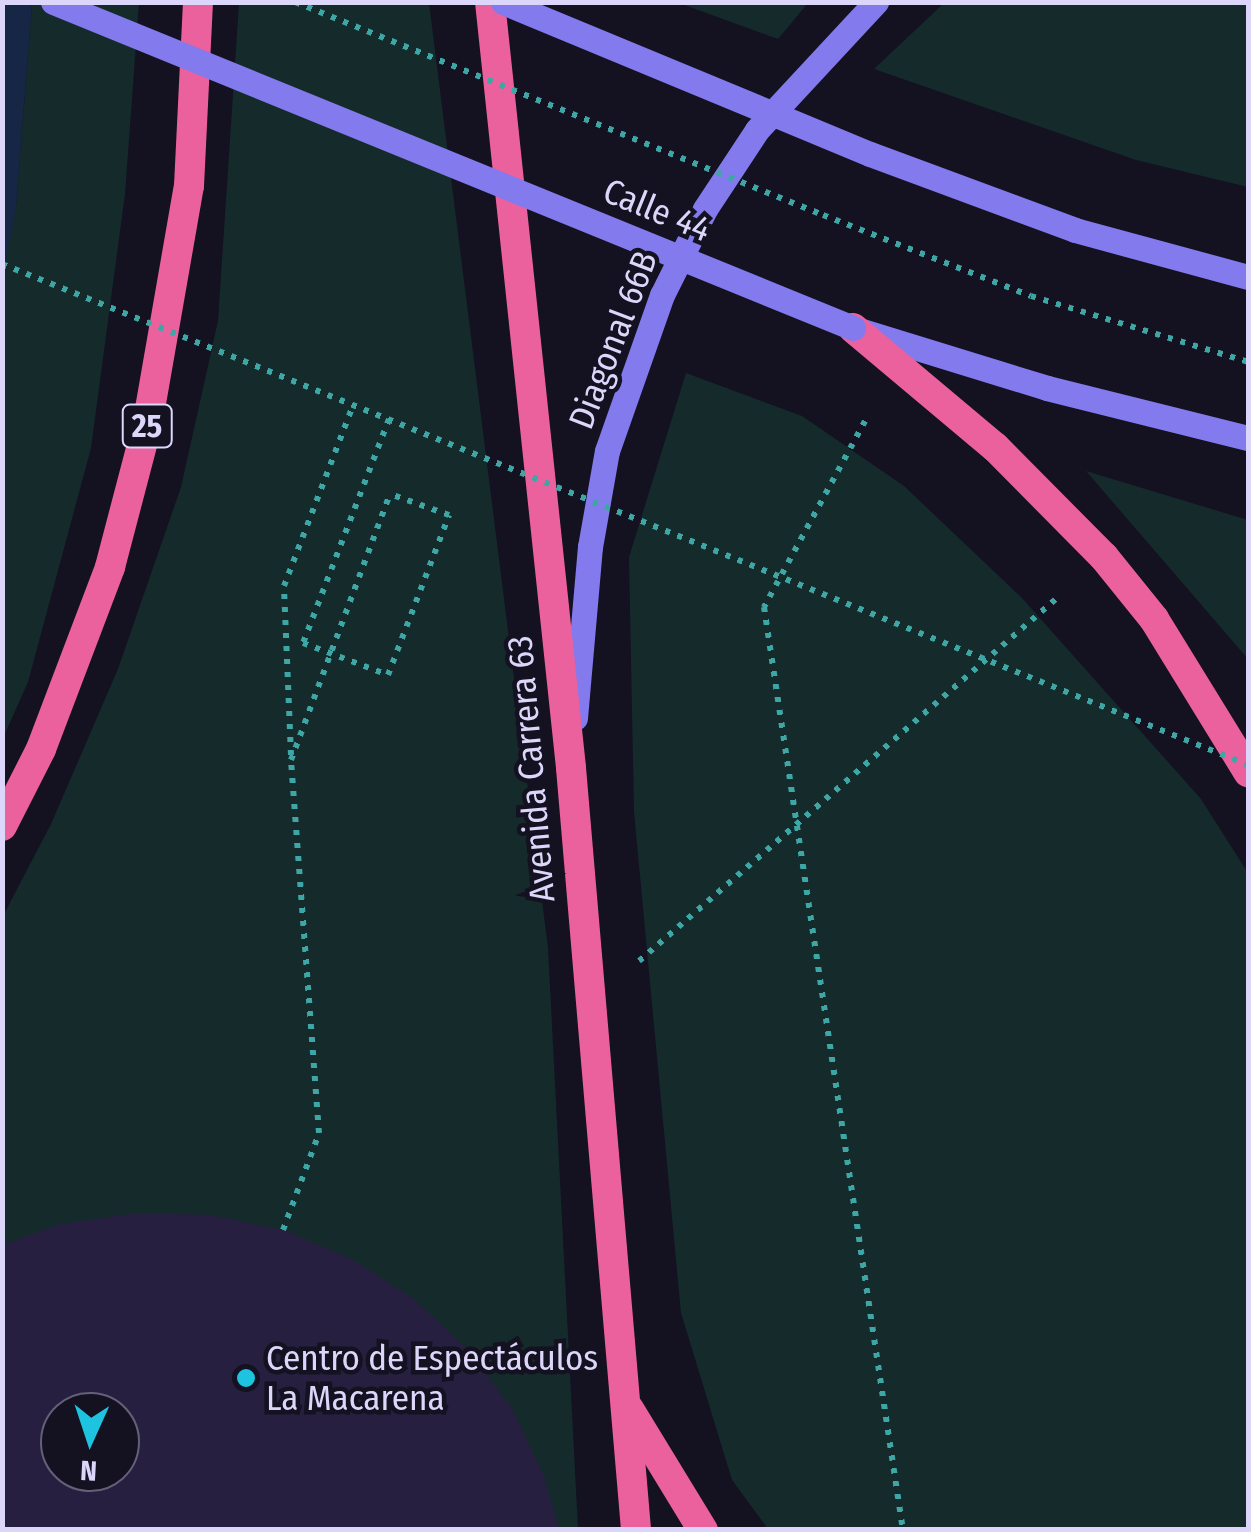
<!DOCTYPE html>
<meta charset="utf-8">
<style>
body{margin:0}
#map{position:relative;width:1251px;height:1532px;overflow:hidden;background:#141121;font-family:"Fira Sans Condensed",sans-serif}
div>[style]{position:absolute}
.green>*{inset:0;background:#152a2b}
.water>*{inset:0;background:#162746}
.building>*{inset:0;background:#271f40}
.path>*{height:6px;margin-top:-3px;transform-origin:0;background:repeating-linear-gradient(90deg,#3ea6a4 0 5px,transparent 0 13px)}
.secondary>*{height:25px;margin:-12.5px;padding:0 12.5px;transform-origin:12.5px;border-radius:12.5px;background:#827aed}
.highway>*{height:30px;margin:-15px;padding:0 15px;transform-origin:15px;border-radius:15px;background:#ea619d}
.path-bridge>*{height:6px;margin-top:-3px;transform-origin:0;background:repeating-linear-gradient(90deg,#3ea6a4 0 5px,transparent 0 13px)}
.secondary-bridge>*{height:25px;margin:-12.5px;padding:0 12.5px;transform-origin:12.5px;border-radius:12.5px;background:#827aed}
.dots>*{width:28px;height:28px;translate:-50% -50%;box-sizing:border-box;border:5px solid #141121;border-radius:50%}
span{translate:-50% -50%;white-space:nowrap;text-align:center;line-height:1.15;-webkit-text-stroke:9px #141121;paint-order:stroke}
.shield-label span{padding:2px 8px;background:#141121;border:2px solid;border-radius:8px;-webkit-text-stroke-width:0}
.shield-label{font-size:32px;color:#dcd7fa;font-weight:700}
.street-label{font-size:35px;color:#dcd7fa}
.poi-label{font-size:35px;color:#dcd7fa}
.left{translate:0 -50%;text-align:left}
.frame{position:absolute;inset:0;border:5px solid #dcd7fa;pointer-events:none}
.north{position:absolute;left:40px;top:1392px;width:100px;height:100px;box-sizing:border-box;background:#141121;border:2px solid #646078;border-radius:50%;rotate:183deg;font-size:28px;font-weight:700;line-height:40px;text-align:center;color:#dcd7fa}
.north::after{content:'';display:block;margin:auto;width:35px;height:45px;background:#1ec3df;clip-path:polygon(50% 0,100% 100%,50% 72%,0 100%)}
</style>
<div id="map">
<div class="green">
<div style="clip-path:polygon(32px 3px,139px 3px,125px 194px,91px 448px,28px 682px,3px 738px,2px 279px,16px 206px)"></div>
<div style="clip-path:polygon(evenodd,239px 3px,429px 3px,548px 948px,578px 1529px,3px 1530px,3px 916px,51px 824px,118px 669px,181px 487px,218px 321px,239px 3px,60px 1412px,120px 1412px,120px 1472px,60px 1472px,60px 1412px)"></div>
<div style="clip-path:polygon(679px 3px,808px 3px,778px 39px)"></div>
<div style="clip-path:polygon(944px 3px,1248px 3px,1248px 187px,1136px 160px,874px 69px)"></div>
<div style="clip-path:polygon(686px 373px,802px 416px,904px 486px,1022px 598px,1201px 799px,1248px 873px,1248px 1529px,768px 1529px,732px 1480px,681px 1313px,634px 812px,629px 557px)"></div>
<div style="clip-path:polygon(1086px 471px,1248px 520px,1248px 659px)"></div>
</div>
<div class="water">
<div style="clip-path:polygon(3px 2px,32px 3px,16px 206px,3px 279px)"></div>
</div>
<div class="building">
<div style="clip-path:polygon(evenodd,137px 1213px,211px 1215px,283px 1230px,352px 1259px,414px 1299px,467px 1349px,512px 1408px,543px 1474px,560px 1530px,2px 1530px,2px 1245px,60px 1224px,137px 1213px,60px 1412px,120px 1412px,120px 1472px,60px 1472px,60px 1412px)"></div>
</div>
<div class="path">
<div style="left:823px;top:215px;width:223px;rotate:21.3deg"></div>
<div style="left:1031px;top:296px;width:227px;rotate:16.9deg"></div>
<div style="left:865px;top:421px;width:212px;rotate:118.5deg"></div>
<div style="left:764px;top:607px;width:933px;rotate:81.44deg"></div>
<div style="left:291px;top:755px;width:169px;rotate:-92.4deg"></div>
<div style="left:284px;top:586px;width:194px;rotate:-69.1deg"></div>
<div style="left:639px;top:961px;width:554px;rotate:-40.97deg"></div>
<div style="left:283px;top:1230px;width:103px;rotate:-69.6deg"></div>
<div style="left:319px;top:1133px;width:374px;rotate:-94.3deg"></div>
<div style="left:291px;top:760px;width:284px;rotate:-69.6deg"></div>
</div>
<div class="secondary">
<div style="left:870px;top:154px;width:219px;rotate:20.3deg"></div>
<div style="left:1075px;top:230px;width:179px;rotate:15.2deg"></div>
<div style="left:862px;top:331px;width:194px;rotate:17.1deg"></div>
<div style="left:1047px;top:388px;width:207px;rotate:14deg"></div>
<div style="left:575px;top:718px;width:172px;rotate:-85deg"></div>
<div style="left:590px;top:547px;width:97px;rotate:-80deg"></div>
<div style="left:607px;top:451px;width:165px;rotate:-70.6deg"></div>
<div style="left:662px;top:295px;width:96px;rotate:-63.4deg"></div>
<div style="left:705px;top:209px;width:95px;rotate:-56.6deg"></div>
<div style="left:757px;top:130px;width:175px;rotate:-47.1deg"></div>
</div>
<div class="highway">
<div style="left:490px;top:2px;width:770px;rotate:83.96deg"></div>
<div style="left:571px;top:768px;width:765px;rotate:85.12deg"></div>
<div style="left:853px;top:328px;width:185px;rotate:40deg"></div>
<div style="left:995px;top:447px;width:155px;rotate:45.3deg"></div>
<div style="left:1104px;top:557px;width:80px;rotate:51.1deg"></div>
<div style="left:1154px;top:619px;width:180px;rotate:58.4deg"></div>
<div style="left:2px;top:826px;width:86px;rotate:-63.1deg"></div>
<div style="left:41px;top:749px;width:195px;rotate:-69.2deg"></div>
<div style="left:110px;top:567px;width:146px;rotate:-75.3deg"></div>
<div style="left:147px;top:426px;width:244px;rotate:-80.1deg"></div>
<div style="left:189px;top:186px;width:184px;rotate:-87.2deg"></div>
<div style="left:629px;top:1409px;width:142px;rotate:58.6deg"></div>
</div>
<div class="path-bridge">
<div style="left:295px;top:2px;width:569px;rotate:21.97deg"></div>
<div style="left:2px;top:264px;width:1343px;rotate:21.9deg"></div>
<div style="left:389px;top:419px;width:240px;rotate:111deg"></div>
<div style="left:303px;top:643px;width:91px;rotate:20.6deg"></div>
<div style="left:388px;top:675px;width:171px;rotate:-69.1deg"></div>
<div style="left:449px;top:515px;width:63px;rotate:-160.4deg"></div>
</div>
<div class="secondary-bridge">
<div style="left:53px;top:2px;width:864px;rotate:22.17deg"></div>
<div style="left:503px;top:2px;width:397px;rotate:22.5deg"></div>
</div>
<div class="dots">
<div style="left:246px;top:1378px;background:#1ec3df"></div>
</div>
<div class="shield-label">
<span style="left:147px;top:426px">25</span>
</div>
<div class="street-label">
<span style="left:657px;top:210px;rotate:22deg">Calle 44</span>
<span style="left:613px;top:340px;rotate:-69deg">Diagonal 66B</span>
<span style="left:531px;top:769px;rotate:-95deg">Avenida Carrera 63</span>
</div>
<div class="poi-label">
<span class="left" style="left:266px;top:1378px">Centro de Espectáculos<br>La Macarena</span>
</div>
<div class="frame"></div>
<div class="north">N</div>
</div>
